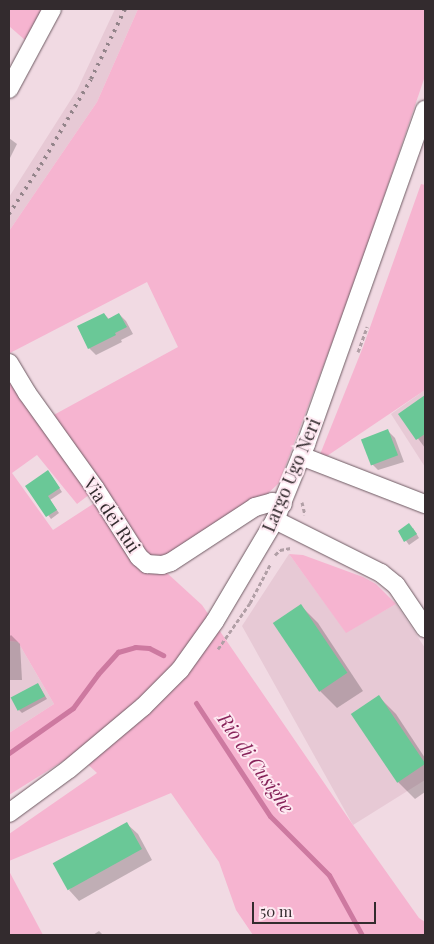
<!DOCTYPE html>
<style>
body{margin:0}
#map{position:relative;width:434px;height:944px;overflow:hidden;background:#f1dae3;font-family:"Playfair Display",serif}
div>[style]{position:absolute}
.built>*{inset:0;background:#e7c9d5}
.green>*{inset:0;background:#f6b4d0}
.shadow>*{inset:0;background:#0003}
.stream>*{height:5px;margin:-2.5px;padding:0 2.5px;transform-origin:2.5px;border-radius:2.5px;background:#cd79a0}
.building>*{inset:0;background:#6ac897;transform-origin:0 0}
.path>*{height:3px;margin-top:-1.5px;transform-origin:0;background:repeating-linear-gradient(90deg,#b19fa6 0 4px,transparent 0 6.5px)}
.roads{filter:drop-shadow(0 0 1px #6e5b63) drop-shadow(0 0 1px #6e5b63)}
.minor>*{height:18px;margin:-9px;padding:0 9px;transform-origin:9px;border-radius:9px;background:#fff}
.rail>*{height:4px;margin-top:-2px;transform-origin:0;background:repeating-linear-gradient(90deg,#93848a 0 2.5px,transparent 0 7.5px)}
span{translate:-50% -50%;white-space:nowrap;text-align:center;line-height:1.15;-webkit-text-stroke:4px #fee8f1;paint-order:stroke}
.street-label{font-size:18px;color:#332b2e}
.water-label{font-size:19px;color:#87245a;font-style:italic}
.frame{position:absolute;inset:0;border:10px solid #332b2e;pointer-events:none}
.scale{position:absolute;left:252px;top:902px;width:124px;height:22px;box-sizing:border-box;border:2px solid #332b2e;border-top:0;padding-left:6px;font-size:15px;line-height:18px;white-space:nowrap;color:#332b2e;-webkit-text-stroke:4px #fee8f1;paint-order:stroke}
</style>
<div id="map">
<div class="built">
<div style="clip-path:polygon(115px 9px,138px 9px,97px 102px,9px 231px,9px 197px,77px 90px)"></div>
<div style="clip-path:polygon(425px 390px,425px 467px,391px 414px)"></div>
<div style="clip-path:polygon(289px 554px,346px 632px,396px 604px,425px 648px,425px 780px,353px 825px,242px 626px)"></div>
<div style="clip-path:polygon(9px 641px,18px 642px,54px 704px,9px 733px)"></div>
</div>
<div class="green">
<div style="clip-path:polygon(9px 9px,42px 9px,25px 40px,9px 26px)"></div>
<div style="clip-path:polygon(138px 9px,425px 9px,425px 76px,354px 285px,279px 483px,264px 497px,170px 559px,149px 556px,50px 417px,178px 347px,147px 282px,10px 353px,9px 350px,9px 231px,97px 102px)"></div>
<div style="clip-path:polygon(421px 184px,425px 185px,425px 390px,321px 460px,319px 457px,363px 347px)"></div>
<div style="clip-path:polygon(9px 373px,90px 494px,77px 504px,37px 455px,12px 473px,53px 530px,96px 502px,146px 568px,167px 573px,202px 605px,353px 825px,419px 918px,425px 922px,425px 935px,253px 935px,236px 910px,219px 862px,171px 793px,9px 861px,9px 834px,97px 773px,76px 753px,9px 795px,9px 733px,54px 704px,18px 642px,9px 641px)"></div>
<div style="clip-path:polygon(289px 554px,303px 555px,363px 577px,376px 584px,396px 604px,346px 633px)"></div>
<div style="clip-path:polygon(9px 871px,43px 935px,9px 935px)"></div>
</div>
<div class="shadow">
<div style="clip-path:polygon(9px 138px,17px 144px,9px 160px)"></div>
<div style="clip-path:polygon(104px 314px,109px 319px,119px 314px,126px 321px,133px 334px,121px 340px,122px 342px,96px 355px,89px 348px)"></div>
<div style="clip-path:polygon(425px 397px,425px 448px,400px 414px)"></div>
<div style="clip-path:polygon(388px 431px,395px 438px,404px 462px,378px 470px,371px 463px)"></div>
<div style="clip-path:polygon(51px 475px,62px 492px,50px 500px,59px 513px,51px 519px,27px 486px)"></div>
<div style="clip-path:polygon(413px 528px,419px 538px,409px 545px,399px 531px)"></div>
<div style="clip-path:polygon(301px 606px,318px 623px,363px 691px,337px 708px,320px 691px)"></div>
<div style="clip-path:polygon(11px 635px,20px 644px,22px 680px,9px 680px,9px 637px)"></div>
<div style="clip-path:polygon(38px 684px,47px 699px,22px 713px,19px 710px)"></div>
<div style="clip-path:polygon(379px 697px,396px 714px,425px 758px,425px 792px,415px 799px,398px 782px)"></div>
<div style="clip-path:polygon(127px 824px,138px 834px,152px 860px,79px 901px,69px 890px)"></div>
<div style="clip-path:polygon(99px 931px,103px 935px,93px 935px)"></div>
</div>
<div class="stream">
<div style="left:196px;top:703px;width:135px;rotate:56.8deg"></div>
<div style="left:270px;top:816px;width:83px;rotate:45deg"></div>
<div style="left:329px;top:875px;width:68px;rotate:61.2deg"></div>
<div style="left:9px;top:753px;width:78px;rotate:-35.1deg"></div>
<div style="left:73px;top:708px;width:42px;rotate:-53.7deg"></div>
<div style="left:98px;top:674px;width:30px;rotate:-48deg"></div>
<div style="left:118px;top:652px;width:18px;rotate:-16deg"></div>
<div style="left:135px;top:647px;width:14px;rotate:4deg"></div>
<div style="left:149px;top:648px;width:16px;rotate:27deg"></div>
</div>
<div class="building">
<div style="clip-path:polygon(104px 313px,108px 319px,119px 313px,127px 327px,115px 333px,116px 335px,88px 349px,77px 326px)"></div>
<div style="clip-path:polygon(425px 395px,425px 434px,416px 440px,398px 414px)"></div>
<div style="left:388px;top:429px;width:28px;height:29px;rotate:69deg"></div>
<div style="clip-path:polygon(48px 470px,60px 488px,48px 496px,57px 510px,46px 517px,25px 486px)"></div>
<div style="clip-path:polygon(409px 523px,417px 534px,404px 542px,398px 531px)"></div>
<div style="left:301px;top:604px;width:83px;height:34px;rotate:56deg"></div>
<div style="left:38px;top:683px;width:15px;height:31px;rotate:62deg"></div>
<div style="left:379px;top:695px;width:83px;height:34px;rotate:56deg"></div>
<div style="left:127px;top:822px;width:31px;height:85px;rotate:61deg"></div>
</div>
<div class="path">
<div style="left:358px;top:352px;width:27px;rotate:-70deg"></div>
<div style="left:302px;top:502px;width:13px;rotate:77deg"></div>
<div style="left:275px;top:555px;width:7px;rotate:-45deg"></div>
<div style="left:280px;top:550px;width:11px;rotate:-10deg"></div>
<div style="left:218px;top:649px;width:56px;rotate:-55.2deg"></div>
<div style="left:250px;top:603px;width:45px;rotate:-62.3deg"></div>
</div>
<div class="roads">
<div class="minor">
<div style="left:9px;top:89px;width:91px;rotate:-61.7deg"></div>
<div style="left:9px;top:363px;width:35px;rotate:59deg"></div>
<div style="left:27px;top:393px;width:117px;rotate:54.4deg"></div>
<div style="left:95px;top:488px;width:82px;rotate:57.5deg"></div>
<div style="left:139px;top:557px;width:11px;rotate:41deg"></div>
<div style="left:147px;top:564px;width:15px;rotate:4deg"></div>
<div style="left:162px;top:565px;width:9px;rotate:-18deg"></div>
<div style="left:171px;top:562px;width:100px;rotate:-33.2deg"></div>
<div style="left:255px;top:507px;width:18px;rotate:-16deg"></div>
<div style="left:272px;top:502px;width:11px;rotate:10deg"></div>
<div style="left:301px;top:456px;width:133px;rotate:21.2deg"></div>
<div style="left:275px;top:520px;width:119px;rotate:26.6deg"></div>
<div style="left:381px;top:573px;width:19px;rotate:39deg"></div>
<div style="left:396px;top:585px;width:52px;rotate:56deg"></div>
<div style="left:9px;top:813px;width:74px;rotate:-36.3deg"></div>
<div style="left:69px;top:769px;width:97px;rotate:-40deg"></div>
<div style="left:143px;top:707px;width:52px;rotate:-45deg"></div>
<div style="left:180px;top:670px;width:60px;rotate:-54.5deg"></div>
<div style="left:215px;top:621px;width:117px;rotate:-59.3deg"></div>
<div style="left:275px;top:520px;width:82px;rotate:-67.8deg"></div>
<div style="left:306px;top:444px;width:355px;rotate:-70.4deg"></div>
</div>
</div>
<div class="rail">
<div style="left:9px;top:214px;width:59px;rotate:-56.9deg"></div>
<div style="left:41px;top:165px;width:99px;rotate:-59.8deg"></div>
<div style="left:91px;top:79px;width:78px;rotate:-64.1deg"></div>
</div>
<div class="street-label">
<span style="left:291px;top:475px;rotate:-67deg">Largo Ugo Neri</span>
<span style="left:112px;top:515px;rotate:56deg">Via dei Rui</span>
</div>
<div class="water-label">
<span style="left:256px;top:763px;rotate:55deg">Rio di Cusighe</span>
</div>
<div class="frame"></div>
<div class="scale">50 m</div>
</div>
